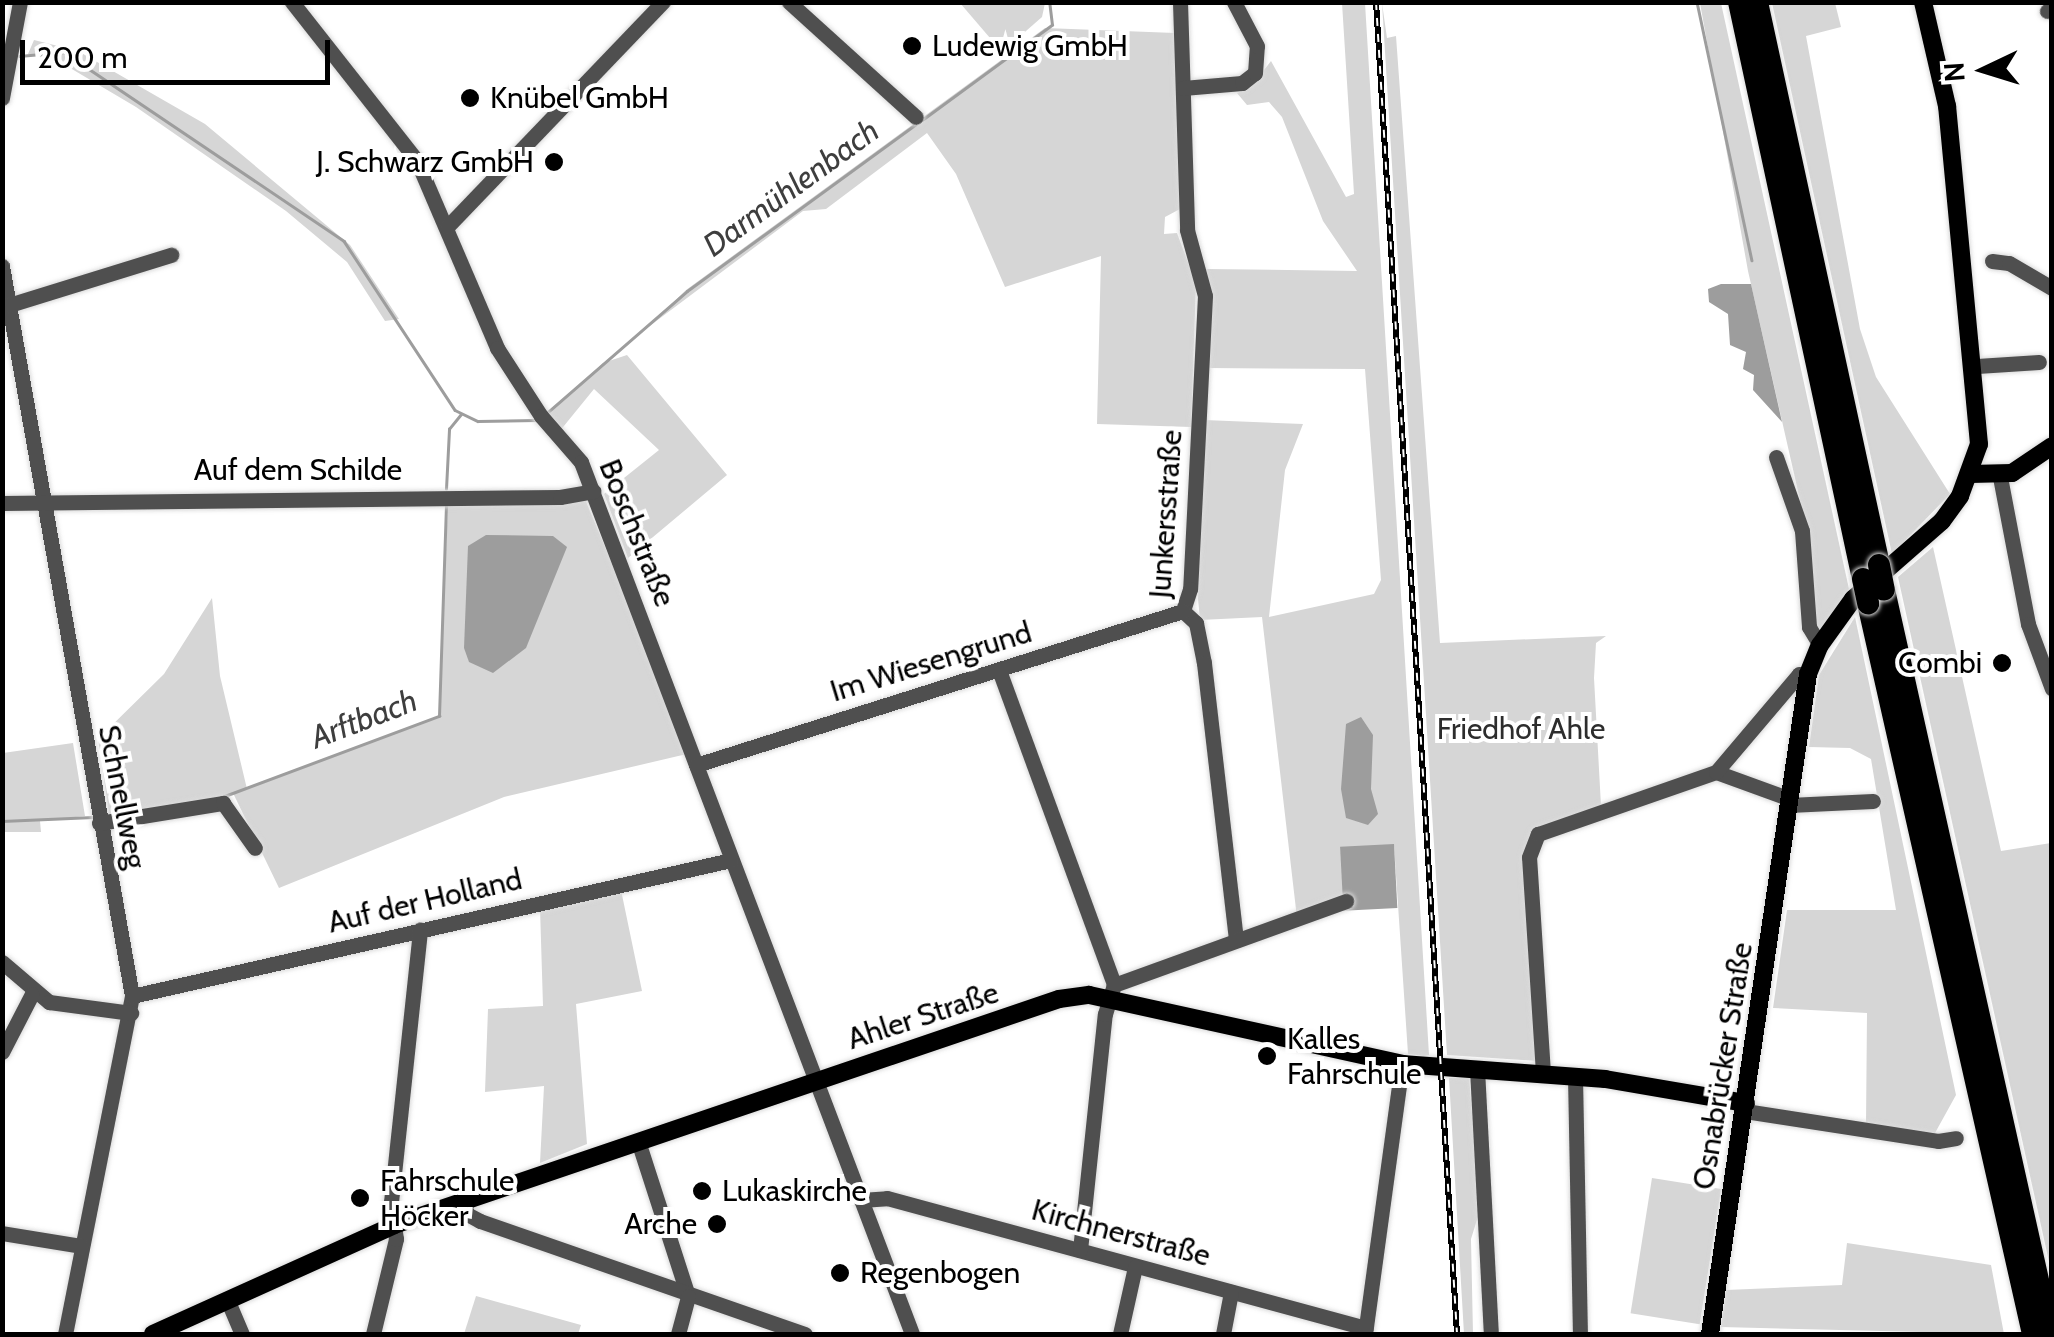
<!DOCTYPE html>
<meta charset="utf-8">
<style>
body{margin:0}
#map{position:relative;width:2054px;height:1337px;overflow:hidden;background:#fff;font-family:Cabin,sans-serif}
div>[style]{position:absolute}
.green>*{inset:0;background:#d6d6d6;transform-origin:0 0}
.water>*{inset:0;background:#9d9d9d;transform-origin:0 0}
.stream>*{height:2.5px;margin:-1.25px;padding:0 1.25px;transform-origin:1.25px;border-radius:1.25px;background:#9d9d9d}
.roads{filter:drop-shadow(0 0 2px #dbdbdb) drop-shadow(0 0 2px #dbdbdb)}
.minor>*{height:15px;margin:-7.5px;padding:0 7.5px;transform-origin:7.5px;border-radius:7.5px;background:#4f4f4f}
.major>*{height:18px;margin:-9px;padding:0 9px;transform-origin:9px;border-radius:9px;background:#000}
.highway>*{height:22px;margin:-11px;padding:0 11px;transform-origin:11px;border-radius:11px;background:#000}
.rail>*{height:6px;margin-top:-3px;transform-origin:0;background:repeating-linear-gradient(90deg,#fff 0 8px,#000 0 16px);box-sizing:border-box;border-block:2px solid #000}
.bridges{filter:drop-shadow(0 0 2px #dbdbdb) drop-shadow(0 0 2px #dbdbdb)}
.highway-bridge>*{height:22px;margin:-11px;padding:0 11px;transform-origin:11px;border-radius:11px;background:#000}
.dots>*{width:28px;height:28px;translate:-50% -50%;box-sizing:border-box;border:5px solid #fff;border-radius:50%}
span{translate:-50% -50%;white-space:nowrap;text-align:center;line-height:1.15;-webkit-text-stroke:8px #fff;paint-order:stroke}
.poi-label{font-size:30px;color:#000}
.left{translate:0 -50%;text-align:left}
.right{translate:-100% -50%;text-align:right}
.street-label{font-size:30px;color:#000}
.park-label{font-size:30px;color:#2d2d2d}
.water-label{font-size:32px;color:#3e3e3e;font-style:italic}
.frame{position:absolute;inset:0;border:5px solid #000;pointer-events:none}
.north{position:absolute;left:1934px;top:20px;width:100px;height:100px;-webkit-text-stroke:8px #fff;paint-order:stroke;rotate:266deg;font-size:28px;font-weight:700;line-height:40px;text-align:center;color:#000}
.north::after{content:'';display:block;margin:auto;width:35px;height:45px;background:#000;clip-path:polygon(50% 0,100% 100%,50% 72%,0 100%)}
.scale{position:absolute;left:20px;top:40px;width:310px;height:45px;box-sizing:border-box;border:5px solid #000;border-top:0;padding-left:12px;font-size:30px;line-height:35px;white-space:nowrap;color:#000;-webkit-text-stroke:8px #fff;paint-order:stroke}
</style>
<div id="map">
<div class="green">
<div style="clip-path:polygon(960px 3px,1045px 3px,1042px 17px,1002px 52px)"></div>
<div style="clip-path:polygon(1342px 3px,1365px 3px,1429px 1055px,1424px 1056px,1408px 1054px,1394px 845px,1343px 900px,1297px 918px,1262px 617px,1200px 620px,1198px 599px,1204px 420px,1303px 424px,1285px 470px,1269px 617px,1374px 594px,1381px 580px,1365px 369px,1206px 368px,1206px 269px,1357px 271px,1323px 221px,1282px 117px,1269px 102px,1247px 105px,1237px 93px,1251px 87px,1271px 61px,1346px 197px,1354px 194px)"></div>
<div style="clip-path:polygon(1382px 3px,1387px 38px,1396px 36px,1440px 643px,1606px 636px,1596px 643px,1594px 678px,1601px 806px,1533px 829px,1538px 1061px,1447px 1055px)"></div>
<div style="clip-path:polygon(1700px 3px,1721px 3px,1849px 589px,1817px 634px,1807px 531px,1748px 271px)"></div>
<div style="clip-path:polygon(1772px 3px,1835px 3px,1841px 27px,1806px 36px,1860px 329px,1876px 377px,1950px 494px,1892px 554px)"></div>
<div style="clip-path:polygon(1045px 28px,1175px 33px,1180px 209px,1165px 217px,1164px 234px,1177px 233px,1196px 284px,1191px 427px,1097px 424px,1101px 256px,1005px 287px,956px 174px,927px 133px,826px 209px,803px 211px,647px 328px,686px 290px)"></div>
<div style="clip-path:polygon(34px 40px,78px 51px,205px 124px,350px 245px,399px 319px,385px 321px,347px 262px,286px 211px,136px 107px,60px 62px,28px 54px)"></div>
<div style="clip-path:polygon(627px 355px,727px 475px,628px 558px,604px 494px,659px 450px,594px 389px,559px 432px,546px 416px,603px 363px)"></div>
<div style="clip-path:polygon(585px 499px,691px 753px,504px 797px,279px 888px,233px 793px,189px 808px,109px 814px,98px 739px,164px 674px,212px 598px,220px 676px,247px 789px,439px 717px,448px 502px)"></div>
<div style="clip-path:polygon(1933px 547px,2001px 851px,2051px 843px,2051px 1271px,1898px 577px)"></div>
<div style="clip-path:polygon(1855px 617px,1956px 1095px,1935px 1133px,1866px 1125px,1867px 1013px,1773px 1008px,1787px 910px,1896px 910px,1871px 759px,1850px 748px,1809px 747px,1819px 675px)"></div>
<div style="clip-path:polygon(73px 743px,85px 816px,40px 821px,41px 832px,3px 832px,3px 753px)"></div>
<div style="clip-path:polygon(621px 890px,642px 991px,576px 1004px,587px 1144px,540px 1163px,544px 1086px,485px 1092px,488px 1009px,543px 1006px,540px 908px)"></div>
<div style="clip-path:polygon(1469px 1077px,1480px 1210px,1471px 1239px,1473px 1334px,1464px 1334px,1449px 1078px)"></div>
<div style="left:1652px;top:1178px;width:70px;height:137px;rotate:9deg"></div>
<div style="clip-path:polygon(1847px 1243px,1991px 1265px,2004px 1334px,1721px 1327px,1726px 1290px,1842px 1285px)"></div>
<div style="clip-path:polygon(476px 1296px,581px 1325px,578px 1334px,464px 1334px)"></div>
</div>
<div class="water">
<div style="clip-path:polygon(1721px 284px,1751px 284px,1782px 422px,1753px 390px,1754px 375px,1743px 369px,1746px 352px,1730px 345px,1728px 314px,1709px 302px,1708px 289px)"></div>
<div style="clip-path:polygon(486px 535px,553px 536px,567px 547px,526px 648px,493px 673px,469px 662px,464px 648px,468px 546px)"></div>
<div style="clip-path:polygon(1361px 717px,1373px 735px,1371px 789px,1378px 814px,1368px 825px,1346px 818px,1341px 789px,1346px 724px)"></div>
<div style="left:1394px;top:844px;width:64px;height:54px;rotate:87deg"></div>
</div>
<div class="stream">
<div style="left:1697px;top:2px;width:264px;rotate:78deg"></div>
<div style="left:19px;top:56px;width:45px;rotate:-5.1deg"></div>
<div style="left:64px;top:52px;width:338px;rotate:34deg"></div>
<div style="left:344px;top:241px;width:202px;rotate:56.7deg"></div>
<div style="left:455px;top:410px;width:25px;rotate:26deg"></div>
<div style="left:478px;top:421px;width:58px;rotate:-1deg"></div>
<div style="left:922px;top:120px;width:161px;rotate:-36.2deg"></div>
<div style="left:1052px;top:25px;width:23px;rotate:-97deg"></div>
<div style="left:548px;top:412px;width:184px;rotate:-41deg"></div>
<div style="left:687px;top:291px;width:283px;rotate:-36.1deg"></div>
<div style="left:446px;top:489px;width:60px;rotate:-87.1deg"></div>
<div style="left:449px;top:429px;width:19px;rotate:-51deg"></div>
<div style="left:222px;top:797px;width:232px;rotate:-20.5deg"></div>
<div style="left:439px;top:716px;width:211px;rotate:-88.1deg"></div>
<div style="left:2px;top:821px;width:91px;rotate:-2.5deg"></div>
</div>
<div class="roads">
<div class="minor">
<div style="left:292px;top:2px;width:202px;rotate:51.8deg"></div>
<div style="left:417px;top:161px;width:203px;rotate:66.8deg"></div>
<div style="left:497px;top:348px;width:81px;rotate:57.1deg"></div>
<div style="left:541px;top:416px;width:61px;rotate:49deg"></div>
<div style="left:581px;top:462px;width:933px;rotate:69.21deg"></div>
<div style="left:789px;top:2px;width:171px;rotate:42.2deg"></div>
<div style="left:1180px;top:2px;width:228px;rotate:88.2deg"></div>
<div style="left:1187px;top:230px;width:68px;rotate:74.7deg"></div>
<div style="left:1205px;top:296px;width:293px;rotate:92.9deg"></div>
<div style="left:1190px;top:589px;width:23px;rotate:108deg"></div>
<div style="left:2047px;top:11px;width:6px;rotate:-31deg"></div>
<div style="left:1183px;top:88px;width:59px;rotate:-4.8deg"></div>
<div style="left:1242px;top:83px;width:16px;rotate:-38deg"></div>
<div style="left:1255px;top:73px;width:27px;rotate:-86deg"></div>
<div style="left:1257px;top:46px;width:50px;rotate:-117.6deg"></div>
<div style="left:2px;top:98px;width:98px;rotate:-79.4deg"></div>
<div style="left:447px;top:227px;width:312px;rotate:-46.2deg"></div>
<div style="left:1992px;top:261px;width:17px;rotate:7deg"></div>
<div style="left:2009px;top:263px;width:50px;rotate:30.2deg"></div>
<div style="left:2px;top:266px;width:741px;rotate:79.9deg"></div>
<div style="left:132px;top:996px;width:345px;rotate:101.2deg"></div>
<div style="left:9px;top:305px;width:170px;rotate:-17.2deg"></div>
<div style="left:1977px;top:366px;width:62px;rotate:-3.7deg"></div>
<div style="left:1776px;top:457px;width:78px;rotate:70.6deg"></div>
<div style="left:1802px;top:531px;width:96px;rotate:85.8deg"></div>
<div style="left:1809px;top:627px;width:21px;rotate:59deg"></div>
<div style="left:2000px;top:477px;width:150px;rotate:79.2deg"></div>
<div style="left:2028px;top:624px;width:69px;rotate:69.7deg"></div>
<div style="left:2px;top:503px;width:558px;rotate:-0.62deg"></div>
<div style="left:560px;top:497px;width:34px;rotate:-10deg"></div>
<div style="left:1183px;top:611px;width:18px;rotate:43deg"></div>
<div style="left:1196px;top:623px;width:41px;rotate:78.7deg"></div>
<div style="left:1204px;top:663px;width:279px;rotate:83.4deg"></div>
<div style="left:999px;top:670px;width:335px;rotate:69.9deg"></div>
<div style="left:696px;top:765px;width:511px;rotate:-17.55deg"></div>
<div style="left:1716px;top:772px;width:79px;rotate:20deg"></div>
<div style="left:1789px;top:805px;width:84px;rotate:-2.7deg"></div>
<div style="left:99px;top:823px;width:126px;rotate:-9.2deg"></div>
<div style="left:223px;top:803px;width:55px;rotate:54.6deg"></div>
<div style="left:2px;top:962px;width:62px;rotate:40.4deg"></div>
<div style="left:49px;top:1002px;width:83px;rotate:7.6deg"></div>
<div style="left:132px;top:996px;width:614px;rotate:-12.79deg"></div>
<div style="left:2px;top:1052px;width:65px;rotate:-62.7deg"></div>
<div style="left:1477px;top:1069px;width:265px;rotate:87deg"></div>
<div style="left:1543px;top:1073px;width:216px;rotate:-93.7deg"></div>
<div style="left:1529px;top:857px;width:25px;rotate:-69deg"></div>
<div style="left:1538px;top:834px;width:188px;rotate:-19.2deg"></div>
<div style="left:1716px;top:772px;width:128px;rotate:-49.7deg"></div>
<div style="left:1799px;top:674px;width:9px"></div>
<div style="left:1575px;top:1076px;width:258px;rotate:88.9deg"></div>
<div style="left:1745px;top:1111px;width:195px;rotate:8.8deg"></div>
<div style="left:1938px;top:1141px;width:18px;rotate:-9deg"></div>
<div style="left:638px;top:1141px;width:163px;rotate:72.1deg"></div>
<div style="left:861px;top:1200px;width:26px;rotate:-4deg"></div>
<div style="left:887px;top:1198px;width:496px;rotate:15.2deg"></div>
<div style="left:463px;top:1201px;width:14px;rotate:73deg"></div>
<div style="left:467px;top:1214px;width:15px;rotate:28deg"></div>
<div style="left:480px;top:1221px;width:344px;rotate:19.2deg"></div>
<div style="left:2px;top:1233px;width:80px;rotate:9.3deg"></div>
<div style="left:1080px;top:1250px;width:237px;rotate:-84deg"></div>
<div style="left:1105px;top:1014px;width:30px;rotate:-73deg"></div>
<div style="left:1114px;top:985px;width:247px;rotate:-19.9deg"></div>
<div style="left:227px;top:1299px;width:38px;rotate:67deg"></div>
<div style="left:373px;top:1334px;width:98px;rotate:-76.4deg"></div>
<div style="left:396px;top:1239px;width:37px;rotate:-98deg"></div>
<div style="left:391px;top:1202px;width:274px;rotate:-83.9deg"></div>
<div style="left:678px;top:1334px;width:39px;rotate:-75deg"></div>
<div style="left:1120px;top:1334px;width:69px;rotate:-77.4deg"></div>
<div style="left:1223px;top:1334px;width:43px;rotate:-79.2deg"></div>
<div style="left:1365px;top:1334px;width:273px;rotate:-82.2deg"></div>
</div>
<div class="major">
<div style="left:1970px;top:474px;width:42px;rotate:-1.4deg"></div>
<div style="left:2012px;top:473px;width:48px;rotate:-34deg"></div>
<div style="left:153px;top:1334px;width:265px;rotate:-24.3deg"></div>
<div style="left:394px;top:1225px;width:702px;rotate:-18.77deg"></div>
<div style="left:1059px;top:999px;width:30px;rotate:-8deg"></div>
<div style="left:1089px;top:995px;width:321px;rotate:12.4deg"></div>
<div style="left:1402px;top:1064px;width:204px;rotate:4.2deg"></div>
<div style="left:1605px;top:1079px;width:143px;rotate:9.7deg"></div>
<div style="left:1710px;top:1334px;width:667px;rotate:-81.55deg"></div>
<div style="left:1808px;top:674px;width:31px;rotate:-68deg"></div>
<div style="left:1820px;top:645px;width:57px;rotate:-54.3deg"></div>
<div style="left:1853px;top:599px;width:118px;rotate:-41.2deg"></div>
<div style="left:1942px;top:521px;width:31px;rotate:-54deg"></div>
<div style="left:1960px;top:496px;width:55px;rotate:-69.9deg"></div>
<div style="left:1979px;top:444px;width:340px;rotate:-95.4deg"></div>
<div style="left:1947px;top:106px;width:107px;rotate:-103deg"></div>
</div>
<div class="highway">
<div style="left:1739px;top:2px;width:590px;rotate:77.87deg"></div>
<div style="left:1757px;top:2px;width:576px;rotate:77.77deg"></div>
<div style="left:1884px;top:590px;width:762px;rotate:77.42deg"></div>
<div style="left:1868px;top:603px;width:749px;rotate:77.28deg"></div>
</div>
</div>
<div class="rail">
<div style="left:1376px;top:2px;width:1334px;rotate:86.52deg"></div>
</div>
<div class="bridges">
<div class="highway-bridge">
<div style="left:1879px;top:565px;width:25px;rotate:79deg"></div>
<div style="left:1863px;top:579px;width:25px;rotate:78deg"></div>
</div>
</div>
<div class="dots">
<div style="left:912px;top:46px;background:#000"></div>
<div style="left:470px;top:98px;background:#000"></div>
<div style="left:554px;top:162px;background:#000"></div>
<div style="left:2002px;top:663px;background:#000"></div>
<div style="left:1267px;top:1056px;background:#000"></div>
<div style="left:702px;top:1191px;background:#000"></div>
<div style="left:360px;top:1198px;background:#000"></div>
<div style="left:717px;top:1224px;background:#000"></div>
<div style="left:840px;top:1273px;background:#000"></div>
</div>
<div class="poi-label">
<span class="left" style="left:932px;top:46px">Ludewig GmbH</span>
<span class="left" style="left:490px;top:98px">Knübel GmbH</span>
<span class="right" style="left:534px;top:162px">J. Schwarz GmbH</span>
<span class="right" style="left:1982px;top:663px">Combi</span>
<span class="left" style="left:1287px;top:1056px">Kalles<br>Fahrschule</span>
<span class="left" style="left:380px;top:1198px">Fahrschule<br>Höcker</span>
<span class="left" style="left:722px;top:1191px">Lukaskirche</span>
<span class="right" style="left:697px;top:1224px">Arche</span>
<span class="left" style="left:860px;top:1273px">Regenbogen</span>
</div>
<div class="street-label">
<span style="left:298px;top:470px">Auf dem Schilde</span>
<span style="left:1166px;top:514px;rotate:-86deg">Junkersstraße</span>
<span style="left:637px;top:533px;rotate:68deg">Boschstraße</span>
<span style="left:931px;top:662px;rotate:-17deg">Im Wiesengrund</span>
<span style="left:122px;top:797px;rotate:79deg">Schnellweg</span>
<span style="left:425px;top:901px;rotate:-13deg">Auf der Holland</span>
<span style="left:923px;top:1016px;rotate:-18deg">Ahler Straße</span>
<span style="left:1723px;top:1066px;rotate:-81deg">Osnabrücker Straße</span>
<span style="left:1121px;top:1233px;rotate:15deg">Kirchnerstraße</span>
</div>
<div class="park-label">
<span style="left:1521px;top:729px">Friedhof Ahle</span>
</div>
<div class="water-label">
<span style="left:791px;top:188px;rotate:-36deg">Darmühlenbach</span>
<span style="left:364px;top:719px;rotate:-21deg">Arftbach</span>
</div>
<div class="frame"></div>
<div class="north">N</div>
<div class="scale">200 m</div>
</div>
